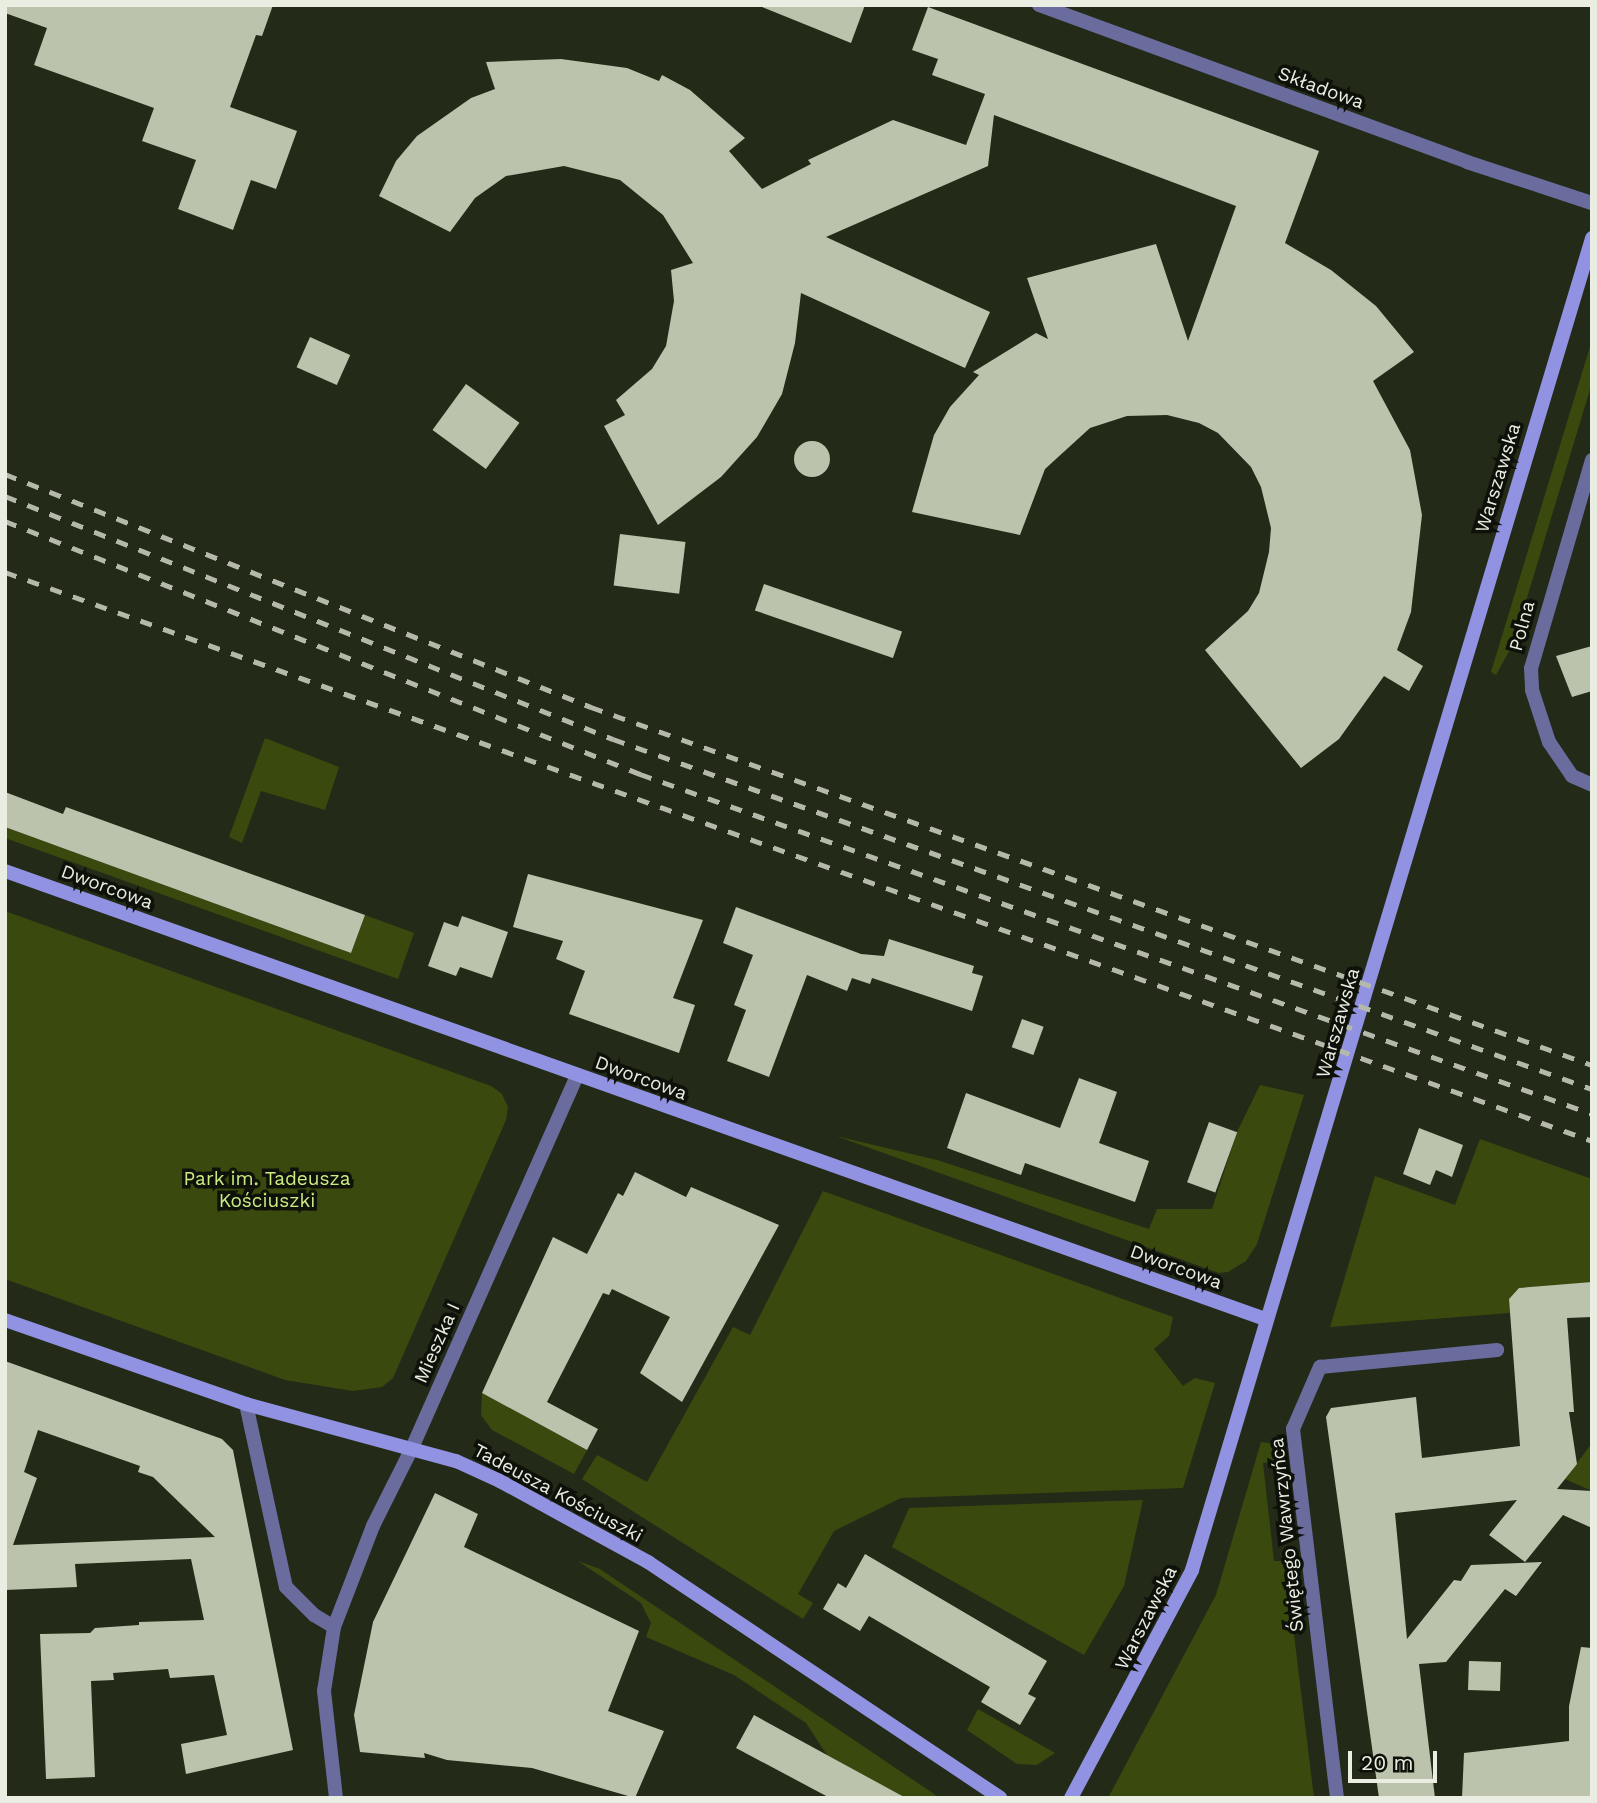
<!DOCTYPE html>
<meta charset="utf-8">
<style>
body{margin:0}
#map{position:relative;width:1597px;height:1803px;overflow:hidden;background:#232a17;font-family:"Work Sans",sans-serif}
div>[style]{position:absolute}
.green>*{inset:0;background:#3a4a0e}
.building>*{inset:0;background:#bbc3ac;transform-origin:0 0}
.round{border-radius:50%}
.street>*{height:14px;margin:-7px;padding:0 7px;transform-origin:7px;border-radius:7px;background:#6a6c9e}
.secondary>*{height:14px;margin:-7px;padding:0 7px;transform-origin:7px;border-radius:7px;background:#9193e2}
.rail>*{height:5px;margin-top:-2.5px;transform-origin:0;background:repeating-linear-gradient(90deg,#b4b9ab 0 12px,transparent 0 24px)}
span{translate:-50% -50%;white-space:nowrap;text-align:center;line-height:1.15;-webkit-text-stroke:7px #0e1109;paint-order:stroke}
.street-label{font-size:19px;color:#eaeee2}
.park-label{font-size:19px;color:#cbec81}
.frame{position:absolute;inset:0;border:7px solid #eaeee2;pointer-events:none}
.scale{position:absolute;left:1348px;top:1751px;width:89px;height:32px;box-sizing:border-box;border:4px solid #eaeee2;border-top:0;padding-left:9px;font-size:21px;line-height:24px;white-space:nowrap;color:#eaeee2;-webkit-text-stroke:5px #0e1109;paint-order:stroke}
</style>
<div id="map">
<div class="green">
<div style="clip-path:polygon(1592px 340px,1592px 383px,1513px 644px,1496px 675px,1491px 672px)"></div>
<div style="clip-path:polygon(265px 738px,339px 767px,325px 810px,261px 791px,242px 843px,229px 837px)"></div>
<div style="clip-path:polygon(5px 827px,351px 953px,365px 915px,414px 933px,398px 979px,5px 838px)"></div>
<div style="clip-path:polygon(5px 911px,491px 1086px,502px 1094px,508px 1107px,506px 1120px,393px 1378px,382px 1387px,353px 1391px,285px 1380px,5px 1279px)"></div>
<div style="clip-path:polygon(1260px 1085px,1304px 1095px,1257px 1244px,1246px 1261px,1228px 1272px,1219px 1273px,836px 1136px,937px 1160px,1149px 1229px,1157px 1209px,1212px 1209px,1237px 1132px)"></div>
<div style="clip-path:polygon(1480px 1139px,1592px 1179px,1592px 1283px,1519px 1288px,1509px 1299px,1510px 1313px,1330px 1327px,1375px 1176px,1455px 1205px)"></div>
<div style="clip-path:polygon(823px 1191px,1173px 1317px,1169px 1336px,1154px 1349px,1183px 1386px,1195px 1378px,1215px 1383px,1183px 1488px,901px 1498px,834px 1531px,798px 1594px,813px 1603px,803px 1619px,582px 1479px,597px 1455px,647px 1482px,733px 1327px,750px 1335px)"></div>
<div style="clip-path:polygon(482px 1393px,587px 1450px,574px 1474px,492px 1430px,481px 1415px)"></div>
<div style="clip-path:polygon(1261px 1442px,1277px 1444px,1279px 1461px,1263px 1463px,1274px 1561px,1285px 1561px,1314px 1798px,1108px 1798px,1216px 1595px)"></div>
<div style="clip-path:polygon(1592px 1443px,1592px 1491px,1565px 1479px)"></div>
<div style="clip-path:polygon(1143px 1500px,1124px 1586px,1084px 1655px,892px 1547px,909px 1508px)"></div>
<div style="clip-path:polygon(578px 1561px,600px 1569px,940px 1798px,906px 1798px,827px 1755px,806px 1723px,734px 1675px,646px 1637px,651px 1623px,641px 1603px)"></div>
<div style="clip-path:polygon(978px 1709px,1055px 1753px,1037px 1765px,1017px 1764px,967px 1730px)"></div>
</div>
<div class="building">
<div style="clip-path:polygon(5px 5px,273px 5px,262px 36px,256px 35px,230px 107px,297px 131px,276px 189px,251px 180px,233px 230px,178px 209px,196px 160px,142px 141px,154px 108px,34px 65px,47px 28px,5px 13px)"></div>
<div style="clip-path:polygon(757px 5px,865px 5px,851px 43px)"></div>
<div style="clip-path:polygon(928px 7px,1319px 151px,1285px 243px,1331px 270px,1376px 306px,1414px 352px,1373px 381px,1410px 450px,1422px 515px,1411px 612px,1397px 650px,1423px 666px,1409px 691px,1384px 676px,1339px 739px,1301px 768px,1205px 650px,1248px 611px,1259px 593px,1269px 552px,1271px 528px,1261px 487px,1251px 467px,1218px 433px,1199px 423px,1167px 415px,1127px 416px,1090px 428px,1045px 469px,1020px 535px,912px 512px,934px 435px,950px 407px,979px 375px,973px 372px,1036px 333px,1048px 339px,1027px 278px,1156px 244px,1188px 341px,1236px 206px,994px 115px,988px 166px,826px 237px,990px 312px,965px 368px,801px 293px,795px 343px,782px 394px,757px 437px,721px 477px,658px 525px,604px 426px,625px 415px,616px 400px,652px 369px,666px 346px,674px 301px,671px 270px,693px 263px,663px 215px,620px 180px,564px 166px,506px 176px,475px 198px,450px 232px,379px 196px,396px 161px,417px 136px,471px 98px,495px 89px,486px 62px,561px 59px,627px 68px,659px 81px,662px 75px,690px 90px,745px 138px,729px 151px,762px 189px,811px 164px,808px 160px,893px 120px,966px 145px,985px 94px,932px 75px,938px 59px,912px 50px)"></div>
<div style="left:310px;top:337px;width:44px;height:33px;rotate:24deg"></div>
<div style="left:466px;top:384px;width:66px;height:57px;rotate:36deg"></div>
<div class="round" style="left:794px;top:441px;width:36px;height:36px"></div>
<div style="left:620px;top:534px;width:66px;height:52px;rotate:7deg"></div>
<div style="left:764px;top:584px;width:146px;height:28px;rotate:19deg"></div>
<div style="clip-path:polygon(1592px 646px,1592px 691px,1572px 697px,1556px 656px)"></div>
<div style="clip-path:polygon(5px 792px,63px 814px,66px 807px,365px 915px,351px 953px,5px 827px)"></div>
<div style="clip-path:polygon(528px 874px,703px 920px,673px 998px,695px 1005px,679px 1053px,569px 1014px,585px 971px,556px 959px,563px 941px,513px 927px)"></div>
<div style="clip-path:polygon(736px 907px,861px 954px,884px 956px,889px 939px,974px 966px,972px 973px,983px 976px,972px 1011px,872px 978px,870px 984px,852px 978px,847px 991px,807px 975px,769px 1077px,727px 1061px,746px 1010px,734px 1005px,753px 955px,723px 943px)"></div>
<div style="clip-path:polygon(462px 916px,508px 932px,492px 978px,460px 967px,456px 976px,428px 966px,444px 922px,458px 927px)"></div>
<div style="left:1022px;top:1019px;width:23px;height:30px;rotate:20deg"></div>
<div style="clip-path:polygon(1079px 1078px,1117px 1092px,1099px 1143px,1149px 1161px,1135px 1202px,1025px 1163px,1021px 1175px,947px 1148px,966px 1093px,1060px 1128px)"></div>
<div style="left:1209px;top:1122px;width:30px;height:64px;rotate:20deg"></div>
<div style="clip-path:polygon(1419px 1128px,1463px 1145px,1452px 1177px,1436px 1170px,1430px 1185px,1403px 1174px)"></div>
<div style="clip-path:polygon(635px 1172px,686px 1197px,691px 1187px,779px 1225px,682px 1402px,640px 1373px,670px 1317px,612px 1289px,609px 1295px,603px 1293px,547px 1402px,598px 1429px,587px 1450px,482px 1393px,553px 1237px,587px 1254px,618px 1193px,623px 1196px)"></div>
<div style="clip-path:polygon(1592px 1282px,1592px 1317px,1567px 1318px,1574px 1412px,1569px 1412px,1577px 1464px,1557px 1489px,1592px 1491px,1592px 1528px,1563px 1515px,1525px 1562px,1489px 1535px,1517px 1500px,1395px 1513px,1407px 1639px,1454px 1580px,1461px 1581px,1471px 1565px,1542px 1562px,1516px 1596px,1505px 1589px,1446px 1662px,1419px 1664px,1435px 1798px,1379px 1798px,1326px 1417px,1331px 1408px,1416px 1397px,1422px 1458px,1520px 1446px,1509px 1299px,1519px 1288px)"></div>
<div style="clip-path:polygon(evenodd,5px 1361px,222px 1439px,233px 1450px,293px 1750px,186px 1774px,181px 1744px,227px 1735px,214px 1675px,170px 1678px,168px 1669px,113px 1673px,114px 1680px,91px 1681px,95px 1777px,46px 1779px,40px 1634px,90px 1633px,95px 1628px,139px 1625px,139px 1622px,204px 1620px,191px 1559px,75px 1564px,77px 1587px,5px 1590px,5px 1361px,38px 1430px,140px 1466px,138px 1472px,153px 1477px,215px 1537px,13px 1545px,37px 1478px,24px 1472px,38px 1430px)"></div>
<div style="clip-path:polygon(435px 1493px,478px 1514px,464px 1547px,639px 1631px,608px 1711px,664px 1731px,635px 1798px,532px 1768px,447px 1760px,424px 1753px,425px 1758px,360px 1752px,354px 1715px,373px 1622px)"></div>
<div style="clip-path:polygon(865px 1554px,1047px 1661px,1028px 1694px,1036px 1698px,1020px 1725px,981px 1702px,990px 1687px,869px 1616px,860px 1631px,823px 1609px,838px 1583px,846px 1588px)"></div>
<div style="clip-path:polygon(1581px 1647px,1592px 1648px,1592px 1798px,1462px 1798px,1464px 1753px,1569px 1741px,1569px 1706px)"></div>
<div style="left:1469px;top:1661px;width:32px;height:29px;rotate:2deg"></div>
<div style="clip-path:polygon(754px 1715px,827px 1755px,906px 1798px,830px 1798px,736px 1748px)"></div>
</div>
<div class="street">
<div style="left:1039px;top:5px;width:456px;rotate:20.1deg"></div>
<div style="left:1467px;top:162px;width:132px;rotate:18.2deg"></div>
<div style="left:1592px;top:460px;width:217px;rotate:106.3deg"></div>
<div style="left:1531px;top:668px;width:22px;rotate:87deg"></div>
<div style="left:1532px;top:690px;width:55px;rotate:71.9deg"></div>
<div style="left:1549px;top:742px;width:41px;rotate:55.9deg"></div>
<div style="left:1572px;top:776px;width:22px;rotate:24deg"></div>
<div style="left:246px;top:1404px;width:187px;rotate:77.7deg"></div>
<div style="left:286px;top:1587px;width:40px;rotate:45deg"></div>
<div style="left:314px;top:1615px;width:23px;rotate:31deg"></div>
<div style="left:336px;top:1798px;width:108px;rotate:-96.4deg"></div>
<div style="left:324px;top:1691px;width:65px;rotate:-81.1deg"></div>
<div style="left:334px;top:1627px;width:108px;rotate:-68.9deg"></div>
<div style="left:373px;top:1526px;width:87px;rotate:-63.4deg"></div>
<div style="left:412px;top:1448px;width:408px;rotate:-66.1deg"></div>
<div style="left:1337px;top:1798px;width:372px;rotate:-96.8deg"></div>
<div style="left:1293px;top:1429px;width:68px;rotate:-66.5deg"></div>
<div style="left:1320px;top:1367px;width:178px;rotate:-5.5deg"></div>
</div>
<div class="secondary">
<div style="left:5px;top:871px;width:1337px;rotate:19.57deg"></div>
<div style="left:5px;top:1320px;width:255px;rotate:19.2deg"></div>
<div style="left:246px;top:1404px;width:218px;rotate:15.2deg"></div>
<div style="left:456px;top:1461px;width:48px;rotate:24.4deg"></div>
<div style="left:500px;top:1481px;width:169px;rotate:28.7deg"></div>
<div style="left:648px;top:1562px;width:424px;rotate:33.8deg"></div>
<div style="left:1071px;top:1798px;width:258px;rotate:-62deg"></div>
<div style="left:1192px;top:1570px;width:1391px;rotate:-73.28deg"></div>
</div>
<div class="rail">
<div style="left:5px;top:474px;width:631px;rotate:21.68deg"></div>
<div style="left:591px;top:707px;width:1063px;rotate:19.68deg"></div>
<div style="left:5px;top:496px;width:655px;rotate:21.79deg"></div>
<div style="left:613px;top:739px;width:1040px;rotate:19.67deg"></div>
<div style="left:5px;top:521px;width:684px;rotate:21.72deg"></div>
<div style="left:640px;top:774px;width:1011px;rotate:19.65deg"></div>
<div style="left:5px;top:572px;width:1686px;rotate:19.72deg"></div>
</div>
<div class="street-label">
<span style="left:1321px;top:88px;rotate:20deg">Składowa</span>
<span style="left:1498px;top:478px;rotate:-73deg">Warszawska</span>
<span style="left:1522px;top:626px;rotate:-75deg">Polna</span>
<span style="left:107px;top:887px;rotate:20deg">Dworcowa</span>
<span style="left:1338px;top:1023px;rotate:-74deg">Warszawska</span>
<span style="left:641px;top:1078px;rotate:20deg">Dworcowa</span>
<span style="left:1176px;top:1267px;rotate:20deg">Dworcowa</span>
<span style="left:437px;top:1343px;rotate:-66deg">Mieszka I</span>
<span style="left:558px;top:1493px;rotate:28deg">Tadeusza Kościuszki</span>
<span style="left:1287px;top:1535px;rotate:-96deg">Świętego Wawrzyńca</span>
<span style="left:1146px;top:1618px;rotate:-63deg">Warszawska</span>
</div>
<div class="park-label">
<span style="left:267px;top:1190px">Park im. Tadeusza<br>Kościuszki</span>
</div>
<div class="frame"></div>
<div class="scale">20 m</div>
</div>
